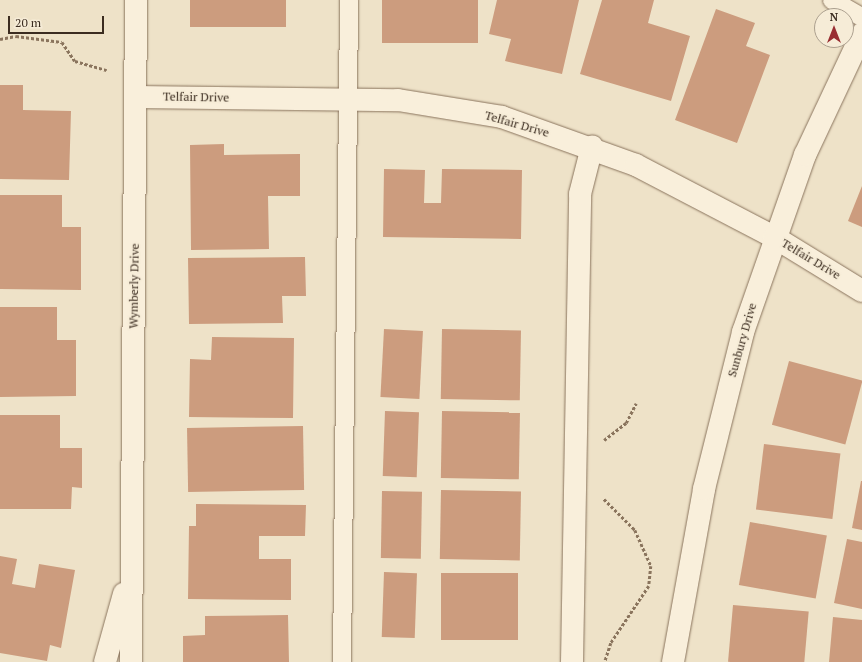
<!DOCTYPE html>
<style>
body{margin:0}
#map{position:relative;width:862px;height:662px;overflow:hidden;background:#eee2c8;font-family:"PT Serif",serif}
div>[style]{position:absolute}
.building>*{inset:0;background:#cc9c7e;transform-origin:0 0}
.path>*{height:2.5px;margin-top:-1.25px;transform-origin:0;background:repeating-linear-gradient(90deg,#8a745d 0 3px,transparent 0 5px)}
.roads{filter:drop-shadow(0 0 1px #8a745d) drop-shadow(0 0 1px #8a745d)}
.lane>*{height:18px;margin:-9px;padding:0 9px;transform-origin:9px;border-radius:9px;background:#f9efdb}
.street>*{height:22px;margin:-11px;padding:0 11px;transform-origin:11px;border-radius:11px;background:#f9efdb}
span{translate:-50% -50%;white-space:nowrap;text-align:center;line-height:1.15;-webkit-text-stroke:3.5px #f6ecd7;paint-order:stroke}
.street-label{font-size:12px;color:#3b2c20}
.north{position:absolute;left:814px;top:8px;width:40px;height:40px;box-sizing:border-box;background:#f6ecd7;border:1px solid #ab9f8e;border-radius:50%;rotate:0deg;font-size:11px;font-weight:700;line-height:16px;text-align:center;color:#3b2c20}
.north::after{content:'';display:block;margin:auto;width:14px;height:18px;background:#992d31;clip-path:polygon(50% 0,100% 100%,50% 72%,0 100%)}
.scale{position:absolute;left:8px;top:16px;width:96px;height:18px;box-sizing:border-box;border:2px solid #3b2c20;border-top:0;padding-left:5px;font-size:12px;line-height:14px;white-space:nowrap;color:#3b2c20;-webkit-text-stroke:3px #f6ecd7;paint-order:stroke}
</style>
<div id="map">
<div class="building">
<div style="left:190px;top:0;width:96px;height:27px"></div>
<div style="left:382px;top:0;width:96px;height:43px"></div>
<div style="clip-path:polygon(497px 0,579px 0,562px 74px,505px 61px,511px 39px,489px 34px)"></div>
<div style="clip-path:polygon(602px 0,654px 0,648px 23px,690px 36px,671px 101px,580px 74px)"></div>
<div style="clip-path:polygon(716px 9px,755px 23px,746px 46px,770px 55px,737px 143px,675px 120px)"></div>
<div style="clip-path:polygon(0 85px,23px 85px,23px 110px,71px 111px,69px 180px,0 179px)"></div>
<div style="clip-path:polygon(224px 144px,224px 155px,300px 154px,300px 196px,268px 196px,269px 249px,191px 250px,190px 145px)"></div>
<div style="clip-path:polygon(384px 169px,425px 170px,424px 203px,441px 203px,442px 169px,522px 170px,521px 239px,383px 237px)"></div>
<div style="clip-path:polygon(862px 186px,862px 227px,848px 221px)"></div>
<div style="clip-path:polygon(0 195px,62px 195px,62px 227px,81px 227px,81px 290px,0 289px)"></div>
<div style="clip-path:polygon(305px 257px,306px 296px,282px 296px,283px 323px,189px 324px,188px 258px)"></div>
<div style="clip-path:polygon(0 307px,57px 307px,57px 340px,76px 340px,76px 396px,0 397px)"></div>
<div style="left:384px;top:329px;width:39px;height:68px;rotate:3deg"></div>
<div style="left:442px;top:329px;width:79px;height:70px;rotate:1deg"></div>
<div style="clip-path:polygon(212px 337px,294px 338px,293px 418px,189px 417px,190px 359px,211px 360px)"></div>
<div style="left:789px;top:361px;width:76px;height:66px;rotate:15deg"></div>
<div style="left:385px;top:411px;width:34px;height:65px;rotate:2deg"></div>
<div style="left:442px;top:411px;width:78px;height:67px;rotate:1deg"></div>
<div style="clip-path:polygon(0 415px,60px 415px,60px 448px,82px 448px,82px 488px,72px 487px,71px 509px,0 509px)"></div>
<div style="left:303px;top:426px;width:64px;height:116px;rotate:89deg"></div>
<div style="left:764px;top:444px;width:77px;height:66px;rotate:7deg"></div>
<div style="clip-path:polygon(861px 481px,862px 481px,862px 530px,852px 528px)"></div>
<div style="left:441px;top:490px;width:80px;height:69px;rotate:1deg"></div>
<div style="left:382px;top:491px;width:40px;height:67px;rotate:1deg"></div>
<div style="clip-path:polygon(196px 504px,306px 505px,305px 536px,259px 536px,259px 559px,291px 559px,291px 600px,188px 599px,189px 526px,196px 526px)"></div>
<div style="left:750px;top:522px;width:78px;height:64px;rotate:10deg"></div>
<div style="clip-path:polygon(847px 539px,862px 542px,862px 609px,834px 603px)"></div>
<div style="clip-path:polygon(0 556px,17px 559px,12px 584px,35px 588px,39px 564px,75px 570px,61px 648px,50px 645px,47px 661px,0 653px)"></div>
<div style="left:384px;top:572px;width:33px;height:65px;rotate:2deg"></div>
<div style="left:441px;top:573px;width:77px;height:67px"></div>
<div style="left:733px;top:605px;width:76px;height:57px;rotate:5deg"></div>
<div style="clip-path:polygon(288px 615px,289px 662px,183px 662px,183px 636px,205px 635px,205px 616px)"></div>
<div style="clip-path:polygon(833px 617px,862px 620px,862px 662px,829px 662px)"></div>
</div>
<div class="path">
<div style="left:0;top:39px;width:16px;rotate:-11deg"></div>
<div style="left:16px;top:36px;width:46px;rotate:7.4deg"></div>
<div style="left:62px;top:42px;width:23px;rotate:56deg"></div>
<div style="left:75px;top:61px;width:33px;rotate:16deg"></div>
<div style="left:604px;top:440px;width:28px;rotate:-38deg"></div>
<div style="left:626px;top:423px;width:22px;rotate:-63deg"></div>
<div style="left:604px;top:499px;width:44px;rotate:45deg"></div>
<div style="left:635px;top:530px;width:39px;rotate:66deg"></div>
<div style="left:651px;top:566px;width:20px;rotate:96deg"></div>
<div style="left:649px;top:586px;width:69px;rotate:123.7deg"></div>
<div style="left:611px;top:643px;width:20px;rotate:108deg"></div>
</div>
<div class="roads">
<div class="lane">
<div style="left:832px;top:0;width:34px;rotate:30deg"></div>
<div style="left:342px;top:662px;width:662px;rotate:-89.39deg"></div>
</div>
<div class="street">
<div style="left:135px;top:97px;width:263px;rotate:0.7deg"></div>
<div style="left:398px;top:100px;width:105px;rotate:9.3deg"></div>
<div style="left:502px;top:117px;width:142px;rotate:19.7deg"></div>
<div style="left:636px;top:165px;width:156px;rotate:27.6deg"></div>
<div style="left:774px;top:237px;width:103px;rotate:31.5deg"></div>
<div style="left:105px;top:662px;width:71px;rotate:-74.4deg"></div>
<div style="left:131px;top:662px;width:662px;rotate:-89.57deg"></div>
<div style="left:572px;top:662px;width:468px;rotate:-89deg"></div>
<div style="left:580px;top:194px;width:49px;rotate:-75.7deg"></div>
<div style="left:673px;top:662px;width:176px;rotate:-79.8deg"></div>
<div style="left:704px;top:489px;width:162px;rotate:-76deg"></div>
<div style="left:743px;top:332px;width:188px;rotate:-70.7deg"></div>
<div style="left:805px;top:155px;width:134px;rotate:-64.8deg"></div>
</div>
</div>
<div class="street-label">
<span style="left:196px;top:97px;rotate:1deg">Telfair Drive</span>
<span style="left:517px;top:124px;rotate:16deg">Telfair Drive</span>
<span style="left:811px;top:259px;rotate:31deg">Telfair Drive</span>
<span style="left:134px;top:286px;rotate:-89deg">Wymberly Drive</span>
<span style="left:742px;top:340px;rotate:-74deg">Sunbury Drive</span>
</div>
<div class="north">N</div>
<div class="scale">20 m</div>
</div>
